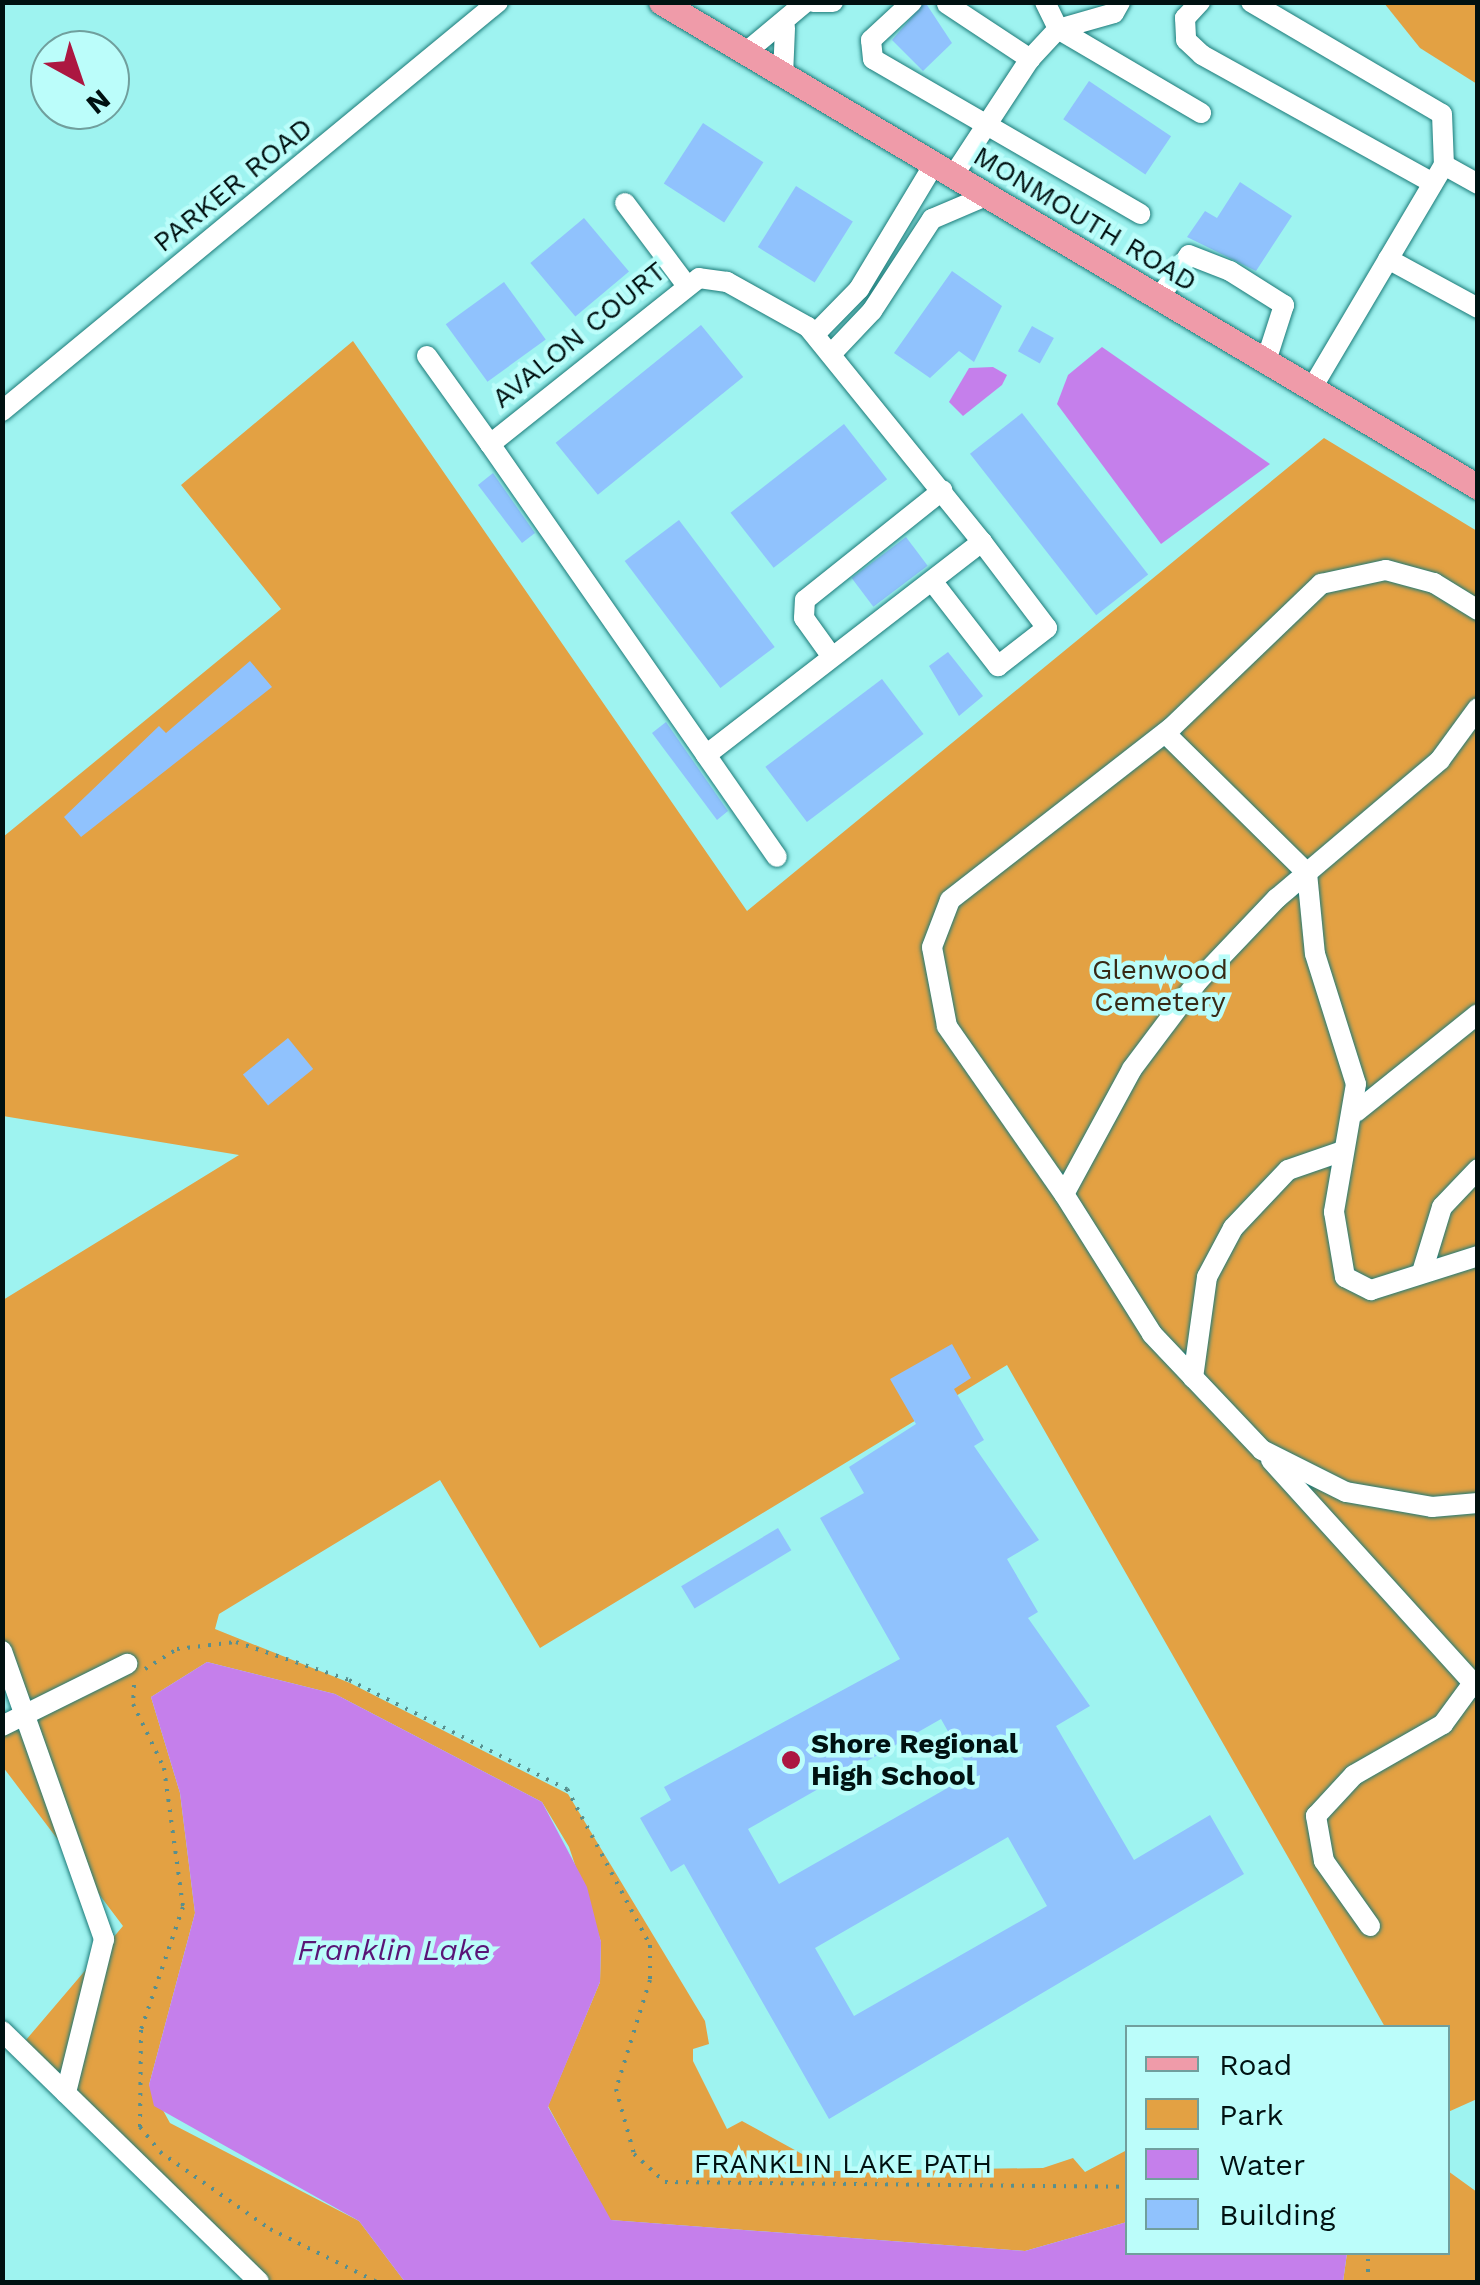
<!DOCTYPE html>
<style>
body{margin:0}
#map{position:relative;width:1480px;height:2285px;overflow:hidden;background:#9ef3f0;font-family:"Work Sans",sans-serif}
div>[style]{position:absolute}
.green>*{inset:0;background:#e3a143}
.water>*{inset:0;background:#c57feb}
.building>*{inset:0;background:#90c2fd;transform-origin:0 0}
.path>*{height:4px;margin-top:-2px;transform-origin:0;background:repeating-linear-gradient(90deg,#588f8e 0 2.5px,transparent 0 10.5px)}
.roads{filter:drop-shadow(0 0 2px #1c7a78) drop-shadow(0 0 2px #1c7a78)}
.minor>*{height:20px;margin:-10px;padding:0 10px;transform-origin:10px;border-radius:10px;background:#fff}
.major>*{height:25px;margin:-12.5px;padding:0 12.5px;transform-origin:12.5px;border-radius:12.5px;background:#ef9ba9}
.dots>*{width:28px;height:28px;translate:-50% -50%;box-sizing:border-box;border:5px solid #bbfdfa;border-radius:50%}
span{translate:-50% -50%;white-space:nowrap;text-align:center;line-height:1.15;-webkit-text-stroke:9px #bbfdfa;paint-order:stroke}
.street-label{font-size:28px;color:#011}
.park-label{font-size:28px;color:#382915}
.poi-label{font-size:28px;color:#011;font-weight:700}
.left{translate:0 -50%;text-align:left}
.water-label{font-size:30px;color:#591576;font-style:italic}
.frame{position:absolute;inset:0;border:5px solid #011;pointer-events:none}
.legend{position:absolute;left:1125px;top:2025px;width:325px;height:230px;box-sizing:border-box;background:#bbfdfa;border:2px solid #709f9d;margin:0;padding:12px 18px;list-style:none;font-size:30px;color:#011}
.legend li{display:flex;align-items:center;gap:20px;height:50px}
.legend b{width:50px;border:2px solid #709f9d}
.north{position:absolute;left:30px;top:30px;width:100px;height:100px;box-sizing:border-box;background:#bbfdfa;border:2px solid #709f9d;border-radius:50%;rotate:140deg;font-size:28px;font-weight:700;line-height:40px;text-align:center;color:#011}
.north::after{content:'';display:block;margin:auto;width:35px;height:45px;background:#ac1741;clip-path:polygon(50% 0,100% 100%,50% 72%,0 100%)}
</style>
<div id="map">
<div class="green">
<div style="clip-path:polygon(1384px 3px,1477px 3px,1477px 84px,1420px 48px)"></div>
<div style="clip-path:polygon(353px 341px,747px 911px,1324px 438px,1477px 531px,1477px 2099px,1448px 2112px,1448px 2028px,1385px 2027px,1007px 1365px,540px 1648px,440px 1480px,219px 1614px,215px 1629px,350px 1683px,568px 1794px,705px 2021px,709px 2044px,693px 2049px,693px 2061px,727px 2129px,742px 2121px,833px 2171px,1043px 2168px,1073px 2158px,1085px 2172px,1127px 2150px,1127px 2222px,1025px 2251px,610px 2220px,548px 2106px,600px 1982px,601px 1942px,569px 1847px,542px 1802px,335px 1694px,207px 1662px,151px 1697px,180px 1793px,195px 1913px,149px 2085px,170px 2123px,359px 2221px,405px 2282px,247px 2282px,20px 2047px,123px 1926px,3px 1767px,3px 1730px,26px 1710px,3px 1660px,3px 1300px,239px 1155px,3px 1116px,3px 837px,281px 609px,181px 485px)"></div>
<div style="clip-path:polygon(1448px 2171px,1477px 2192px,1477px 2282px,1343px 2282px,1347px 2253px,1448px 2252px)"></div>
</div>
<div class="water">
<div style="clip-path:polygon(1102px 347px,1270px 464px,1161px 544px,1057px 404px,1068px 375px)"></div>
<div style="clip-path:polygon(993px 367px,1007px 375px,1002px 385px,963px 416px,949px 402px,969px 368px)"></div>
<div style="clip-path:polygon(207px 1662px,335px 1694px,542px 1802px,587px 1887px,601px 1942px,600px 1982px,548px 2107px,611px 2220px,1025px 2251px,1127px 2222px,1128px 2252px,1347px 2253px,1343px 2282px,405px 2282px,359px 2221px,154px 2106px,149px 2085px,195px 1913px,180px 1793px,151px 1697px)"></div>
</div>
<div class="building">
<div style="clip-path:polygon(925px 2px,952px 43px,923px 71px,892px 40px)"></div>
<div style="left:1089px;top:81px;width:99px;height:46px;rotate:34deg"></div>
<div style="left:703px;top:123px;width:72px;height:72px;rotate:33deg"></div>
<div style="clip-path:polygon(1240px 182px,1292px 216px,1256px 271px,1187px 237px,1205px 211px,1217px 218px)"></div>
<div style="left:796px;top:186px;width:67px;height:72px;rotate:32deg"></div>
<div style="left:584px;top:218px;width:70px;height:70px;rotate:50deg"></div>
<div style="clip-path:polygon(952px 271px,1002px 306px,974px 362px,959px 351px,930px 378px,894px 353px)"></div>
<div style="left:504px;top:282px;width:71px;height:72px;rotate:54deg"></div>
<div style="left:701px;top:325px;width:67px;height:187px;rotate:51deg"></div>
<div style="left:1032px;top:326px;width:25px;height:29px;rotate:29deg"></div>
<div style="left:1022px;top:413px;width:205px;height:66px;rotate:52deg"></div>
<div style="left:844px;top:424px;width:70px;height:144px;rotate:52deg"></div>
<div style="clip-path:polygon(493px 473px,535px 533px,522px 543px,478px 485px)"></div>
<div style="left:679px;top:520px;width:159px;height:68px;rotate:53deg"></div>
<div style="left:906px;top:537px;width:36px;height:68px;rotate:53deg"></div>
<div style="clip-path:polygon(948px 652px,983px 696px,959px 716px,929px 666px)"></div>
<div style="clip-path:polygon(250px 661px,272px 687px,81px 837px,64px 817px,159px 726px,166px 733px)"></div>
<div style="left:882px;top:679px;width:69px;height:146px;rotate:53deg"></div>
<div style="clip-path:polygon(666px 722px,728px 811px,717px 820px,652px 733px)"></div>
<div style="left:288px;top:1038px;width:40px;height:58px;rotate:51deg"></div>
<div style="clip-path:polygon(evenodd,952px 1344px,971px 1378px,954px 1389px,984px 1440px,974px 1446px,1039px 1540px,1007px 1559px,1038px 1612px,1028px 1618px,1090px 1706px,1056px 1726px,1134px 1860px,1210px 1815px,1244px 1874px,829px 2119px,684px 1864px,671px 1872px,640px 1818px,671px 1800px,664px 1787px,900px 1659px,820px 1518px,864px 1493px,849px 1467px,916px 1424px,890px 1379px,952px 1344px,941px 1719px,972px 1774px,779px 1884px,748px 1829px,941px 1719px,952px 1344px,1008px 1837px,1047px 1906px,854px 2016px,815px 1948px,1008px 1837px)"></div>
<div style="left:778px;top:1528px;width:26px;height:113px;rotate:59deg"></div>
</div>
<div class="path">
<div style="left:145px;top:1669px;width:38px;rotate:-32deg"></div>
<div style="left:177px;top:1649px;width:59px;rotate:-6.8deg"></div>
<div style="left:236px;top:1642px;width:119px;rotate:18.6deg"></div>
<div style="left:349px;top:1680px;width:244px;rotate:26.6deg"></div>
<div style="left:567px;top:1789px;width:177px;rotate:62deg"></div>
<div style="left:650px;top:1945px;width:35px;rotate:90deg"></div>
<div style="left:650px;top:1980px;width:114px;rotate:107.3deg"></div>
<div style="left:616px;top:2089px;width:67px;rotate:74.5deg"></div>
<div style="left:634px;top:2154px;width:42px;rotate:42.1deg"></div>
<div style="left:665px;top:2182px;width:463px;rotate:0.6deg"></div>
<div style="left:134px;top:1685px;width:19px;rotate:93deg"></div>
<div style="left:133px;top:1704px;width:71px;rotate:64.2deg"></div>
<div style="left:164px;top:1768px;width:140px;rotate:82.2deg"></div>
<div style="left:183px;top:1907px;width:130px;rotate:108.9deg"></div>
<div style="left:141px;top:2030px;width:97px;rotate:90.6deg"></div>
<div style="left:140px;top:2127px;width:32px;rotate:51deg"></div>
<div style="left:160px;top:2152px;width:134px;rotate:35deg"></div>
<div style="left:270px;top:2229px;width:119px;rotate:26.4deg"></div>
<div style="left:1368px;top:2282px;width:30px;rotate:-90deg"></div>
</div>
<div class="roads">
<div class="minor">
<div style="left:813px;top:2px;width:20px"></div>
<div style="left:912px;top:2px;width:56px;rotate:137.2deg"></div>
<div style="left:871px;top:40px;width:19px;rotate:84deg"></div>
<div style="left:873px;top:59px;width:309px;rotate:30.1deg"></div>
<div style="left:1045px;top:2px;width:30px;rotate:64deg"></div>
<div style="left:1058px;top:29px;width:166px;rotate:30.4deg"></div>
<div style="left:1200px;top:2px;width:22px;rotate:133deg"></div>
<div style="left:1185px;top:18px;width:22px;rotate:87deg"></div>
<div style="left:1186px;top:40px;width:22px;rotate:43deg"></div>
<div style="left:1202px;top:55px;width:264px;rotate:29deg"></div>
<div style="left:1251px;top:2px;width:221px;rotate:30.4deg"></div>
<div style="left:1442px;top:114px;width:51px;rotate:87.8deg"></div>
<div style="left:947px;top:4px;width:100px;rotate:33.5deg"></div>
<div style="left:745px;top:53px;width:80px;rotate:-39.9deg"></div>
<div style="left:783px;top:76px;width:48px;rotate:-87.6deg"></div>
<div style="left:953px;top:176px;width:140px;rotate:-56.7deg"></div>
<div style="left:1030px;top:59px;width:41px;rotate:-47deg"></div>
<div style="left:1058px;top:29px;width:58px;rotate:-15.9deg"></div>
<div style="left:1114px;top:13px;width:13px;rotate:-61deg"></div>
<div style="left:625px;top:203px;width:99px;rotate:53.2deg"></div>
<div style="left:1388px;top:259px;width:102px;rotate:28.6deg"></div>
<div style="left:1159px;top:298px;width:52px;rotate:-55.1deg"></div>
<div style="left:1189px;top:255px;width:44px;rotate:21.3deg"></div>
<div style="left:1230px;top:271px;width:64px;rotate:32.2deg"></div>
<div style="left:1284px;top:305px;width:59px;rotate:107.8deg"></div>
<div style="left:815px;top:334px;width:63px;rotate:-45.6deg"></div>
<div style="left:859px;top:289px;width:146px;rotate:-59deg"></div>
<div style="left:833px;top:352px;width:57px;rotate:-46.4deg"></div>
<div style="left:872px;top:311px;width:110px;rotate:-56.9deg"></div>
<div style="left:932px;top:219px;width:59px;rotate:-23.1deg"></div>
<div style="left:427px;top:356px;width:108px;rotate:54.4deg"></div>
<div style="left:1312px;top:388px;width:259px;rotate:-59.4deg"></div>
<div style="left:1444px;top:165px;width:39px;rotate:29deg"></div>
<div style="left:2px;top:411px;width:643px;rotate:-39.51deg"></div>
<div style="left:932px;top:581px;width:108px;rotate:52.2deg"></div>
<div style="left:998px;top:666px;width:62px;rotate:-37.8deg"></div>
<div style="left:1047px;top:628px;width:108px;rotate:-127.1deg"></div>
<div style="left:832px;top:657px;width:48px;rotate:-125.7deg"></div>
<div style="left:804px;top:618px;width:18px;rotate:-87deg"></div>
<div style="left:805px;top:600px;width:176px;rotate:-38.6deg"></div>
<div style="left:1478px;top:708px;width:64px;rotate:126.2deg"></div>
<div style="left:1440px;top:760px;width:214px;rotate:139.7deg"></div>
<div style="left:1277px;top:898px;width:115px;rotate:133.6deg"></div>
<div style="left:1198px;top:981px;width:110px;rotate:126.9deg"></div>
<div style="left:1132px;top:1069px;width:142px;rotate:118.5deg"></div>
<div style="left:1064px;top:1194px;width:165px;rotate:57.8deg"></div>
<div style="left:1152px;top:1334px;width:160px;rotate:46.5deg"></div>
<div style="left:1262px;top:1450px;width:94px;rotate:26.6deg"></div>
<div style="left:1346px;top:1492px;width:87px;rotate:9.9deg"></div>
<div style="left:1432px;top:1507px;width:46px;rotate:-5deg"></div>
<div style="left:1165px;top:733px;width:199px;rotate:44.6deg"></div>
<div style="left:1307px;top:873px;width:81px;rotate:84.4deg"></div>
<div style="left:1315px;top:954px;width:136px;rotate:72.5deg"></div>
<div style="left:1356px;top:1084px;width:130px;rotate:99.8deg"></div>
<div style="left:1334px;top:1212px;width:66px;rotate:80.4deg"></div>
<div style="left:1345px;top:1277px;width:29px;rotate:27deg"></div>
<div style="left:1371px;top:1290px;width:112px;rotate:-17.6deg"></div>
<div style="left:706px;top:755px;width:349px;rotate:-37.7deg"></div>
<div style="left:982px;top:542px;width:277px;rotate:-129deg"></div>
<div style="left:808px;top:327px;width:93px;rotate:-150.9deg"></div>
<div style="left:727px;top:282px;width:28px;rotate:-172deg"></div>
<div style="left:699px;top:278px;width:267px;rotate:141.5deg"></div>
<div style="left:490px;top:444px;width:379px;rotate:55.2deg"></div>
<div style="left:706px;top:755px;width:124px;rotate:55.2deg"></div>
<div style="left:1356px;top:1112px;width:156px;rotate:-38.8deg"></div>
<div style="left:1064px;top:1194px;width:205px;rotate:-124.9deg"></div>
<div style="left:947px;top:1026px;width:80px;rotate:-100.8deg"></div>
<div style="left:932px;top:947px;width:50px;rotate:-69deg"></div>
<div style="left:950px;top:900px;width:281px;rotate:-37.9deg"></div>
<div style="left:1172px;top:727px;width:207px;rotate:-43.8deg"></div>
<div style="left:1321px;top:584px;width:66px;rotate:-12.2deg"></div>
<div style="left:1386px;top:570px;width:50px;rotate:15.2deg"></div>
<div style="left:1434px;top:583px;width:52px;rotate:31.5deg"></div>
<div style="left:1423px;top:1269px;width:65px;rotate:-73deg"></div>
<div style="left:1442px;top:1207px;width:52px;rotate:-46.5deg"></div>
<div style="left:1193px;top:1378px;width:102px;rotate:-82.1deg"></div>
<div style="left:1207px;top:1277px;width:55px;rotate:-62deg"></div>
<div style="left:1233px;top:1228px;width:80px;rotate:-46.5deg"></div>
<div style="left:1288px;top:1170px;width:55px;rotate:-19.1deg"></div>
<div style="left:1271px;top:1460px;width:308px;rotate:47.8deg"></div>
<div style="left:2px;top:1651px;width:306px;rotate:70.5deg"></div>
<div style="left:104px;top:1939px;width:159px;rotate:103.9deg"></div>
<div style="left:2px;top:1726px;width:140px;rotate:-26.4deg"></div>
<div style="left:1370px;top:1926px;width:80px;rotate:-125.3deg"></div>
<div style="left:1324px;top:1861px;width:46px;rotate:-100.1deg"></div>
<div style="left:1316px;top:1816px;width:56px;rotate:-47.2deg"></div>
<div style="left:1354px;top:1775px;width:103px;rotate:-29.8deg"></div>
<div style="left:1443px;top:1724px;width:51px;rotate:-53.8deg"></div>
<div style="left:2px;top:2031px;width:359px;rotate:44.3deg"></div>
</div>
<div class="major">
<div style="left:661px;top:2px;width:950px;rotate:30.69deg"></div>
</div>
</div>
<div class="dots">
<div style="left:791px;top:1760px;background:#ac1741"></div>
</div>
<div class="street-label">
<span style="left:233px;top:185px;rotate:-39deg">PARKER ROAD</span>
<span style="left:1085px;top:219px;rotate:31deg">MONMOUTH ROAD</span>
<span style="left:579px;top:335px;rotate:-39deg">AVALON COURT</span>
<span style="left:843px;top:2164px">FRANKLIN LAKE PATH</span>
</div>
<div class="park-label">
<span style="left:1160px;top:986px">Glenwood<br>Cemetery</span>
</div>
<div class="poi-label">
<span class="left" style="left:811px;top:1760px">Shore Regional<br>High School</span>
</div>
<div class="water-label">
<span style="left:394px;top:1950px">Franklin Lake</span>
</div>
<div class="frame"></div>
<ul class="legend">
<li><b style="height:12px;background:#ef9ba9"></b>Road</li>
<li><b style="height:28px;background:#e3a143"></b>Park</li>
<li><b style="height:28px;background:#c57feb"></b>Water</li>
<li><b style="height:28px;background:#90c2fd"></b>Building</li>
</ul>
<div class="north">N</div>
</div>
